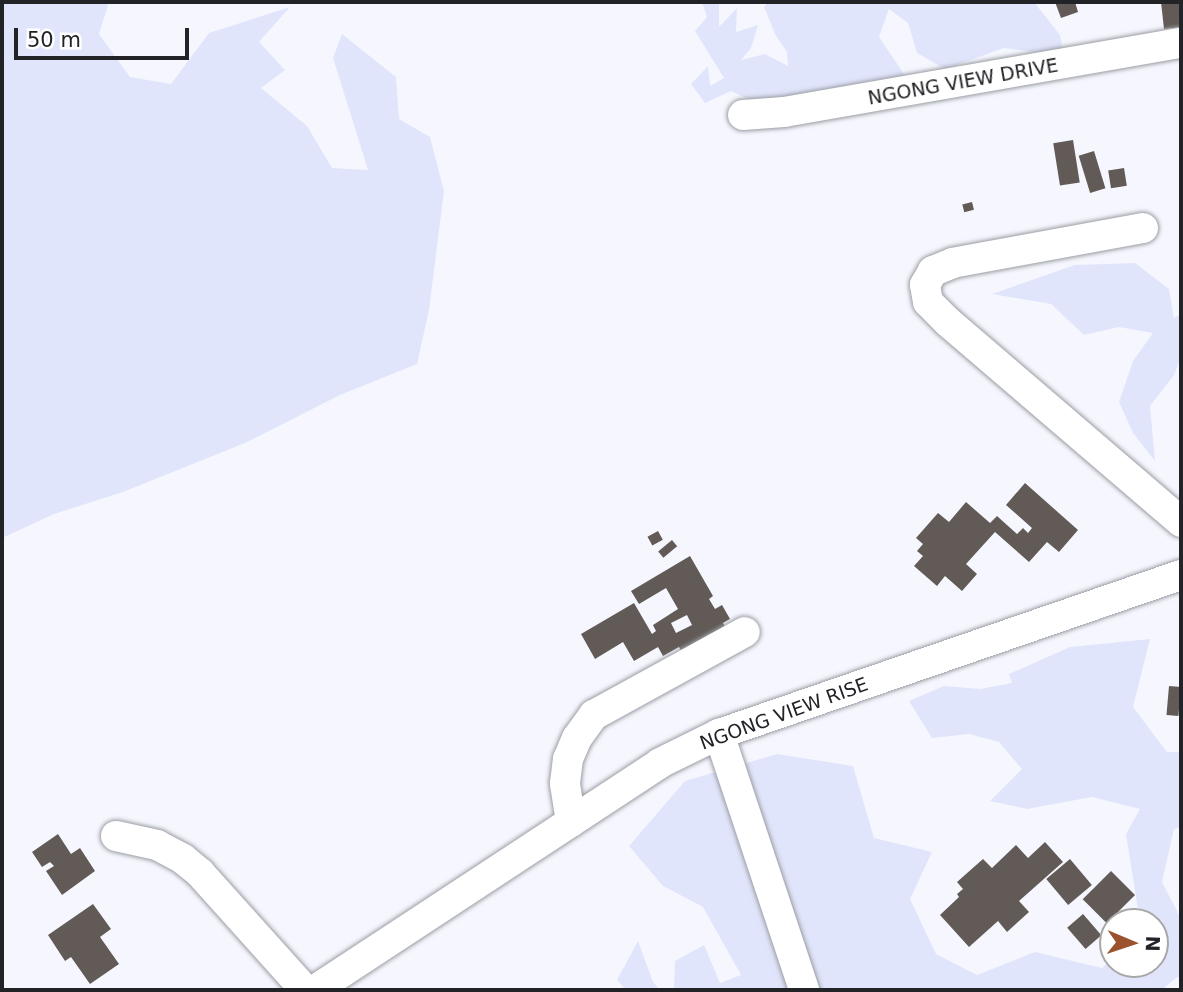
<!DOCTYPE html>
<style>
body{margin:0}
#map{position:relative;width:1183px;height:992px;overflow:hidden;background:#f6f7fe;font-family:"DejaVu Sans",sans-serif}
div>[style]{position:absolute}
.green>*{inset:0;background:#e0e5fb}
.building>*{inset:0;background:#615a56;transform-origin:0 0}
.roads{filter:drop-shadow(0 0 2px #9b9da4) drop-shadow(0 0 2px #9b9da4)}
.minor>*{height:30px;margin:-15px;padding:0 15px;transform-origin:15px;border-radius:15px;background:#fff}
span{translate:-50% -50%;white-space:nowrap;text-align:center;line-height:1.15;-webkit-text-stroke:7px #fff;paint-order:stroke}
.street-label{font-size:19px;color:#222326}
.frame{position:absolute;inset:0;border:4px solid #222326;pointer-events:none}
.north{position:absolute;left:1099px;top:908px;width:70px;height:70px;box-sizing:border-box;background:#fff;border:2px solid #a7a7a8;border-radius:50%;rotate:92deg;font-size:19px;font-weight:700;line-height:28px;text-align:center;color:#222326}
.north::after{content:'';display:block;margin:auto;width:24px;height:32px;background:#9a532c;clip-path:polygon(50% 0,100% 100%,50% 72%,0 100%)}
.scale{position:absolute;left:14px;top:28px;width:175px;height:32px;box-sizing:border-box;border:4px solid #222326;border-top:0;padding-left:9px;font-size:21px;line-height:24px;white-space:nowrap;color:#222326;-webkit-text-stroke:5px #fff;paint-order:stroke}
</style>
<div id="map">
<div class="green">
<div style="clip-path:polygon(2px 2px,109px 2px,99px 34px,130px 77px,171px 84px,209px 33px,290px 7px,259px 42px,285px 70px,261px 88px,307px 126px,332px 168px,368px 170px,333px 58px,342px 34px,396px 77px,399px 119px,430px 137px,444px 191px,429px 310px,417px 364px,340px 395px,245px 443px,123px 492px,54px 514px,2px 538px)"></div>
<div style="clip-path:polygon(702px 2px,719px 2px,719px 27px,737px 8px,736px 32px,758px 25px,751px 48px,741px 60px,765px 54px,788px 66px,787px 52px,776px 36px,764px 7px,768px 2px,1034px 2px,1060px 35px,1064px 56px,1004px 48px,945px 69px,917px 53px,908px 23px,889px 9px,879px 37px,906px 77px,853px 84px,810px 96px,750px 100px,731px 91px,705px 103px,691px 84px,708px 66px,710px 86px,724px 78px,695px 31px,707px 17px)"></div>
<div style="clip-path:polygon(1135px 263px,1169px 289px,1174px 318px,1181px 314px,1181px 357px,1174px 375px,1150px 406px,1155px 461px,1133px 433px,1119px 402px,1133px 361px,1153px 333px,1119px 327px,1084px 335px,1051px 304px,992px 294px,1075px 265px)"></div>
<div style="clip-path:polygon(1150px 639px,1133px 707px,1167px 752px,1181px 752px,1181px 827px,1174px 829px,1162px 882px,1181px 919px,1181px 978px,1177px 977px,1162px 990px,674px 990px,675px 961px,704px 945px,720px 983px,741px 975px,703px 907px,663px 886px,629px 846px,685px 781px,777px 754px,853px 766px,874px 838px,932px 852px,910px 899px,936px 954px,977px 975px,1035px 952px,1102px 968px,1113px 957px,1113px 964px,1155px 964px,1155px 922px,1140px 922px,1126px 834px,1140px 809px,1092px 797px,1027px 809px,990px 801px,1022px 769px,999px 742px,969px 734px,932px 738px,909px 701px,944px 686px,980px 689px,1012px 683px,1009px 674px,1070px 647px)"></div>
<div style="clip-path:polygon(638px 941px,653px 982px,660px 990px,626px 990px,617px 980px)"></div>
</div>
<div class="building">
<div style="clip-path:polygon(1055px 2px,1075px 2px,1078px 12px,1061px 18px)"></div>
<div style="clip-path:polygon(1161px 2px,1181px 2px,1181px 27px,1164px 29px)"></div>
<div style="left:1073px;top:140px;width:43px;height:20px;rotate:81deg"></div>
<div style="left:1094px;top:151px;width:39px;height:16px;rotate:73deg"></div>
<div style="left:1124px;top:168px;width:18px;height:16px;rotate:81deg"></div>
<div style="left:972px;top:202px;width:8px;height:10px;rotate:76deg"></div>
<div style="clip-path:polygon(1025px 483px,1078px 530px,1059px 552px,1047px 542px,1029px 562px,995px 532px,966px 564px,977px 574px,962px 591px,945px 576px,937px 586px,914px 566px,923px 556px,917px 551px,923px 544px,916px 538px,938px 513px,949px 522px,966px 502px,990px 523px,997px 516px,1017px 534px,1023px 528px,1028px 533px,1032px 528px,1006px 505px)"></div>
<div style="left:658px;top:531px;width:10px;height:12px;rotate:61deg"></div>
<div style="left:672px;top:540px;width:8px;height:18px;rotate:50deg"></div>
<div style="clip-path:polygon(evenodd,690px 556px,713px 596px,709px 599px,715px 609px,722px 605px,730px 619px,723px 623px,726px 628px,683px 654px,679px 647px,663px 656px,658px 647px,634px 661px,623px 642px,595px 659px,581px 634px,634px 603px,652px 634px,656px 631px,653px 625px,678px 609px,666px 588px,639px 604px,631px 591px,690px 556px,687px 615px,692px 625px,676px 633px,671px 623px,687px 615px)"></div>
<div style="left:1169px;top:686px;width:12px;height:29px;rotate:5deg"></div>
<div style="clip-path:polygon(58px 834px,71px 854px,80px 848px,95px 871px,62px 895px,46px 871px,54px 866px,50px 862px,42px 867px,32px 852px)"></div>
<div style="clip-path:polygon(1045px 842px,1063px 862px,1019px 901px,1029px 912px,1007px 932px,998px 921px,969px 947px,940px 915px,959px 897px,957px 894px,963px 889px,957px 882px,983px 859px,992px 868px,1016px 845px,1028px 858px)"></div>
<div style="left:1070px;top:859px;width:34px;height:31px;rotate:50deg"></div>
<div style="left:1111px;top:871px;width:34px;height:40px;rotate:45deg"></div>
<div style="clip-path:polygon(93px 904px,111px 929px,100px 937px,119px 964px,90px 984px,71px 957px,65px 961px,48px 935px)"></div>
<div style="left:1083px;top:914px;width:28px;height:21px;rotate:49deg"></div>
</div>
<div class="roads">
<div class="minor">
<div style="left:743px;top:115px;width:41px;rotate:-4.2deg"></div>
<div style="left:784px;top:112px;width:403px;rotate:-9.9deg"></div>
<div style="left:1143px;top:228px;width:193px;rotate:169.6deg"></div>
<div style="left:953px;top:263px;width:22px;rotate:158deg"></div>
<div style="left:933px;top:271px;width:16px;rotate:120deg"></div>
<div style="left:925px;top:285px;width:17px;rotate:80deg"></div>
<div style="left:928px;top:302px;width:28px;rotate:45deg"></div>
<div style="left:948px;top:322px;width:307px;rotate:40.6deg"></div>
<div style="left:719px;top:734px;width:270px;rotate:71.6deg"></div>
<div style="left:571px;top:822px;width:39px;rotate:-99deg"></div>
<div style="left:565px;top:783px;width:24px;rotate:-83deg"></div>
<div style="left:568px;top:759px;width:23px;rotate:-67deg"></div>
<div style="left:577px;top:738px;width:29px;rotate:-54deg"></div>
<div style="left:594px;top:715px;width:172px;rotate:-28.8deg"></div>
<div style="left:116px;top:836px;width:42px;rotate:12.4deg"></div>
<div style="left:157px;top:845px;width:30px;rotate:28deg"></div>
<div style="left:183px;top:859px;width:22px;rotate:39deg"></div>
<div style="left:200px;top:873px;width:157px;rotate:48.1deg"></div>
<div style="left:315px;top:990px;width:413px;rotate:-33.3deg"></div>
<div style="left:660px;top:763px;width:66px;rotate:-26.2deg"></div>
<div style="left:719px;top:734px;width:489px;rotate:-19deg"></div>
</div>
</div>
<div class="street-label">
<span style="left:963px;top:82px;rotate:-10deg">NGONG VIEW DRIVE</span>
<span style="left:784px;top:714px;rotate:-20deg">NGONG VIEW RISE</span>
</div>
<div class="frame"></div>
<div class="north">N</div>
<div class="scale">50 m</div>
</div>
